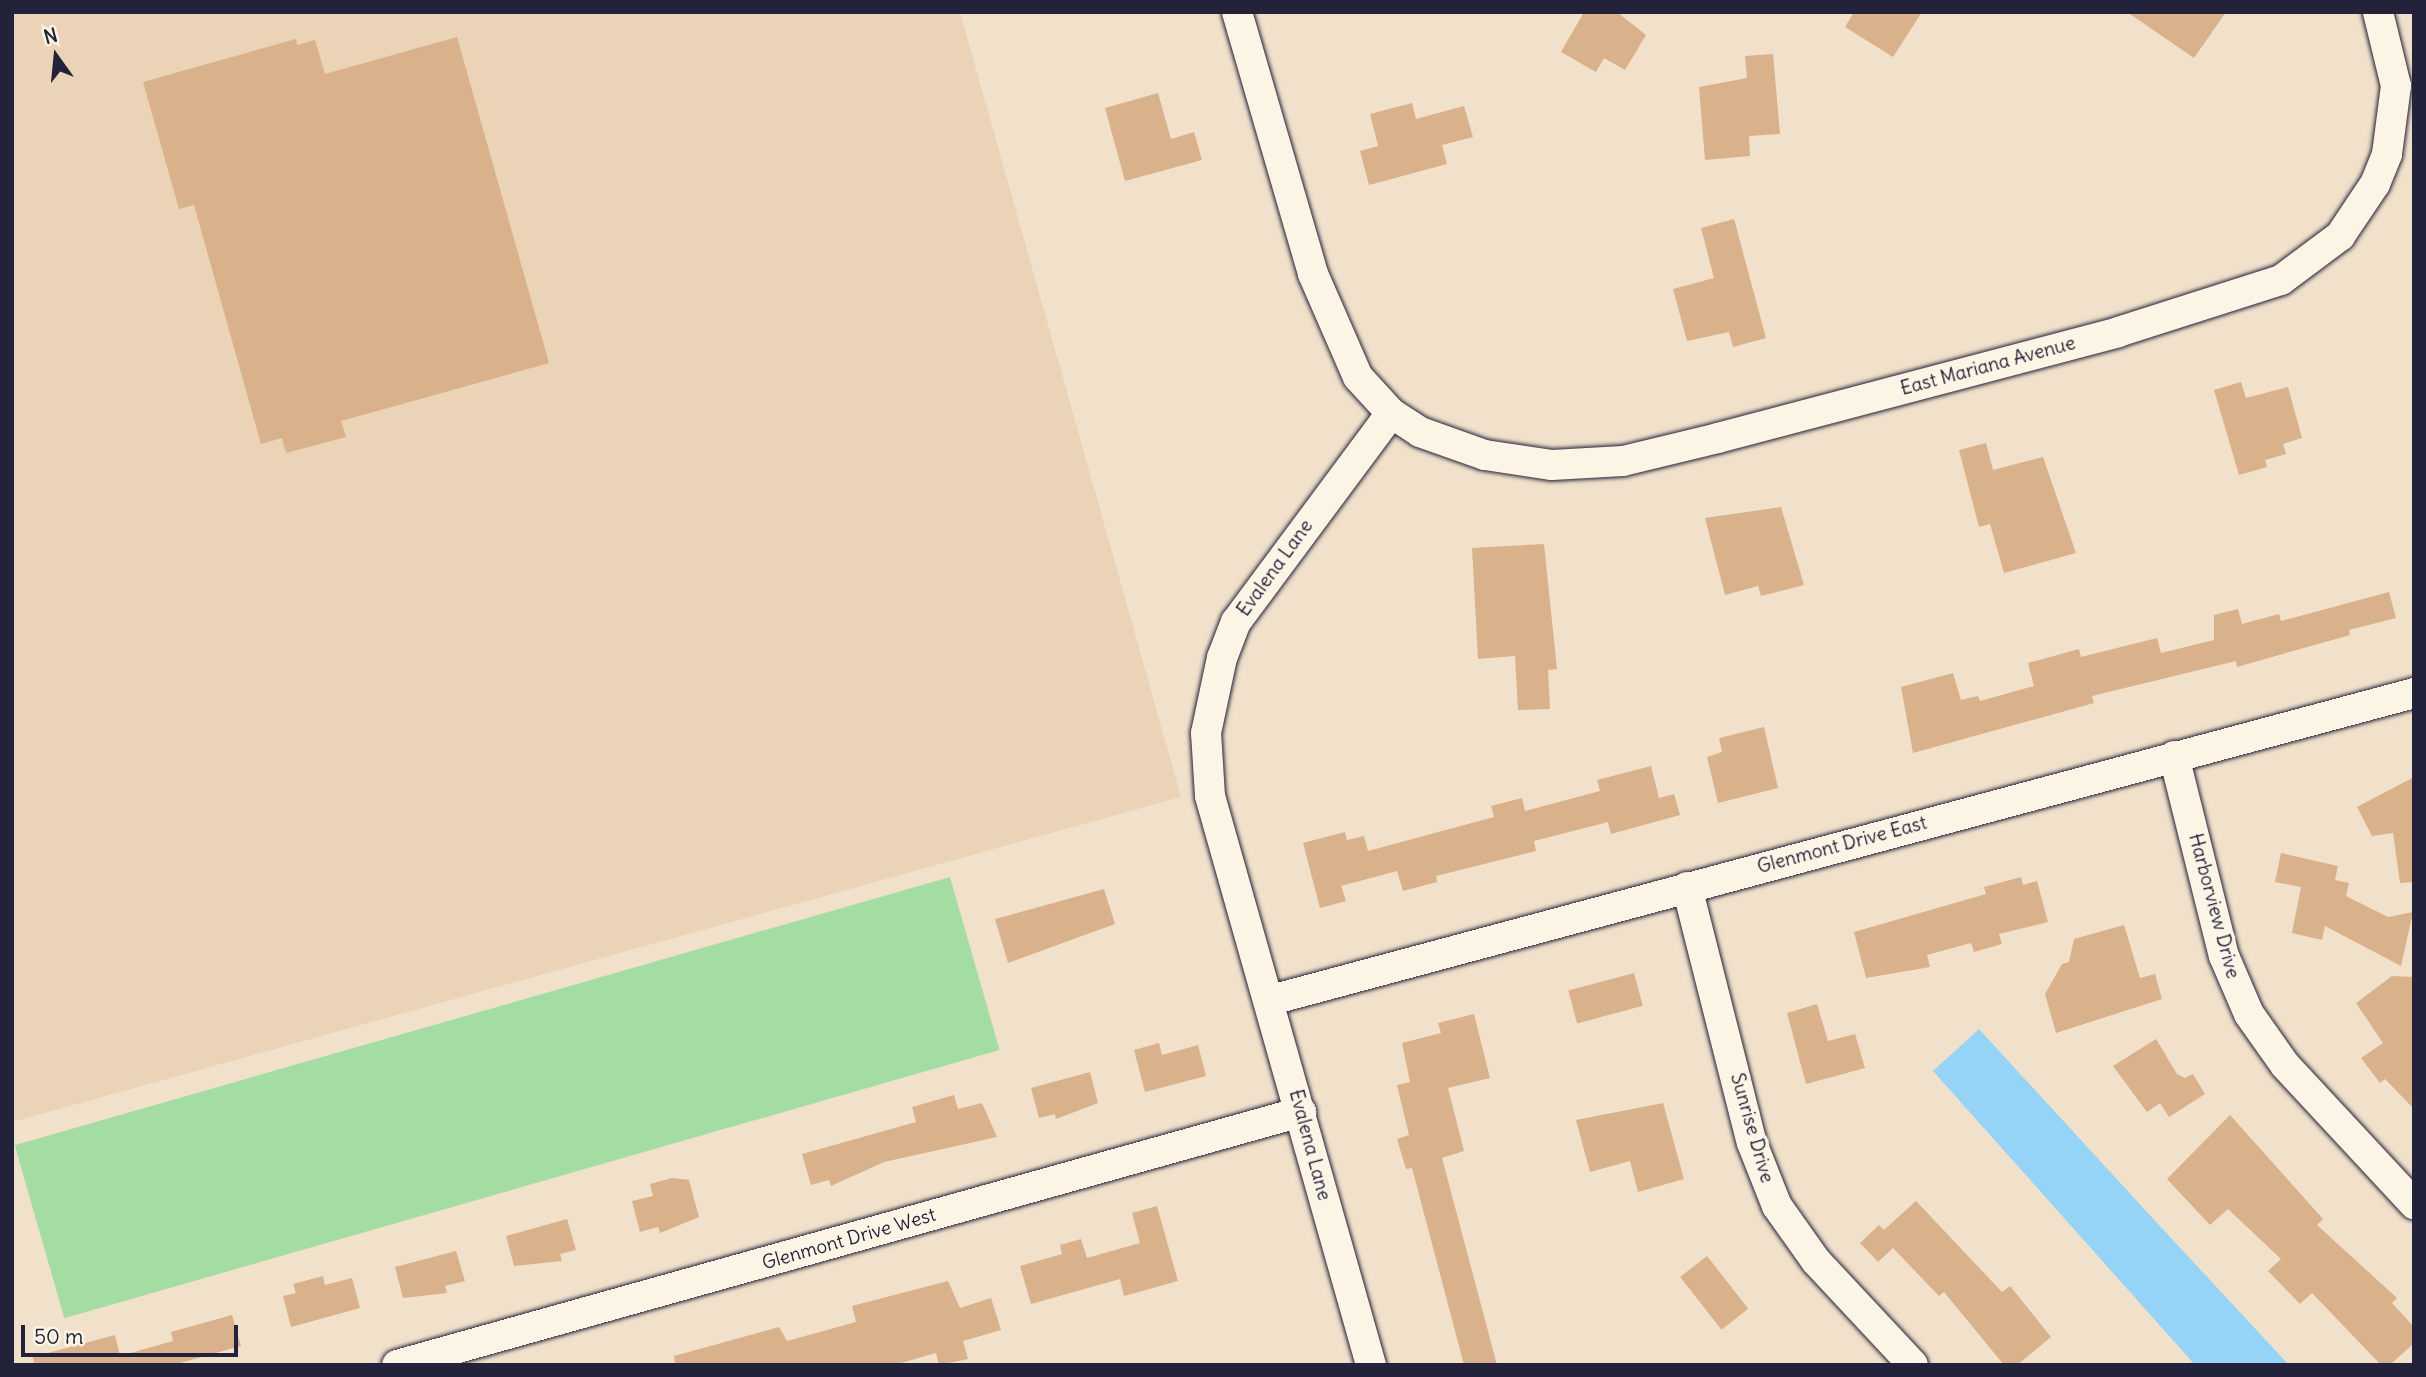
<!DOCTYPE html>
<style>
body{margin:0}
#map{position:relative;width:2426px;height:1377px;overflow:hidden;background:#f2e1ca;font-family:Delius,sans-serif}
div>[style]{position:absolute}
.built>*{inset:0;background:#ead3b7}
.green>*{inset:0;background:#a4dda3;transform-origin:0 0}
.water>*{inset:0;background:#95d4f6}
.building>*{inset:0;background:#d9b18a;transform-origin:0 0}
.roads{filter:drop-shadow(0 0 2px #22223b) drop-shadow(0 0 2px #22223b)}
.minor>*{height:30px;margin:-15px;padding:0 15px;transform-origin:15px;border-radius:15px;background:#fcf5e5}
span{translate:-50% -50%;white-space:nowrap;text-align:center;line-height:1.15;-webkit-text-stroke:7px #fcf5e5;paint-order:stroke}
.street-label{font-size:19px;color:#22223b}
.frame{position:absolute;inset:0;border:14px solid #22223b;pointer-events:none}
.north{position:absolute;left:21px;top:21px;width:70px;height:70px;-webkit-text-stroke:5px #fcf5e5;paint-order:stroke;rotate:345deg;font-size:19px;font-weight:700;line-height:28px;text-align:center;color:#22223b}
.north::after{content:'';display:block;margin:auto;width:24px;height:32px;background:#22223b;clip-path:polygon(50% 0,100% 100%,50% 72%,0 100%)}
.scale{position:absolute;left:21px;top:1325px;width:217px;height:32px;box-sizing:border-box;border:4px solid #22223b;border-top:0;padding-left:9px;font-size:21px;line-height:24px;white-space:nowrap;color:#22223b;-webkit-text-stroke:5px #fcf5e5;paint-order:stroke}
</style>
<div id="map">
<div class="built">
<div style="clip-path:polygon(12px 12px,960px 12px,1181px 797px,12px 1122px)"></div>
</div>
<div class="green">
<div style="left:950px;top:877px;width:180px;height:973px;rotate:74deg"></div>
</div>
<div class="water">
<div style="clip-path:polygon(1979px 1029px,2158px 1224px,2289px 1365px,2195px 1365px,1933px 1071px)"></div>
</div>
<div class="building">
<div style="clip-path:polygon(1584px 12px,1617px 12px,1646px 35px,1625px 70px,1604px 58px,1596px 72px,1561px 52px)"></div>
<div style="clip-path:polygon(1854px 12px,1922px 12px,1893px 57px,1845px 27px)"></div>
<div style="clip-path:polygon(2127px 12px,2226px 12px,2194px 58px)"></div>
<div style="clip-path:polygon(457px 37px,549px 363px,341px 421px,346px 437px,286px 453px,282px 438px,261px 444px,194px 205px,179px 209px,143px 82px,296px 39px,297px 45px,315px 40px,325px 74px)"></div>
<div style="clip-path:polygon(1773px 54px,1780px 134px,1749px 136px,1750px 156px,1705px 160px,1699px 87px,1747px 78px,1745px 56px)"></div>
<div style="clip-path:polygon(1158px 93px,1171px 139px,1194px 132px,1202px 160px,1125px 181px,1105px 108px)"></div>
<div style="clip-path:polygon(1412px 103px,1416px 119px,1464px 106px,1473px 137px,1442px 145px,1447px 164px,1369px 185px,1360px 151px,1378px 146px,1370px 114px)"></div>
<div style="clip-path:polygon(1734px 219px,1766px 338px,1733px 347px,1729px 332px,1687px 341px,1673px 289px,1714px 278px,1701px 228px)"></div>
<div style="clip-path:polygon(2241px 382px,2246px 398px,2288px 387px,2302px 438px,2283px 444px,2286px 454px,2265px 460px,2267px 467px,2239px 475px,2214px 390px)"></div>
<div style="clip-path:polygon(1986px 443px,1993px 470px,2043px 457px,2076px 553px,2004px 573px,1990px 524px,1979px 527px,1959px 450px)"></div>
<div style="clip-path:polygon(1781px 507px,1804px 585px,1761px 596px,1758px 586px,1725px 595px,1705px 518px)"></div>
<div style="clip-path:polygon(1544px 544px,1557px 669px,1548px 670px,1550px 709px,1518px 710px,1515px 656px,1478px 659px,1472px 548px)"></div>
<div style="clip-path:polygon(2389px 592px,2396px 618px,2349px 630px,2350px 635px,2237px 667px,2236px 661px,2092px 696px,2094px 703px,1913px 753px,1901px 687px,1953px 673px,1961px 700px,1978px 696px,1980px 701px,2034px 686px,2028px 663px,2079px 649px,2081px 657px,2157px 638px,2161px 653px,2214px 640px,2214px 615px,2238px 609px,2242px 624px,2279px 614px,2281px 621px)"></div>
<div style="clip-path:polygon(1764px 727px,1778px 788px,1718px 803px,1707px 757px,1722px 752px,1719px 738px)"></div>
<div style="clip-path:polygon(1651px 766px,1659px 798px,1674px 794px,1680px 815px,1611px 834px,1608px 822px,1534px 841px,1536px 851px,1436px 876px,1437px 882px,1403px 891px,1397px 871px,1341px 886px,1346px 901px,1320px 908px,1303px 843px,1345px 832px,1347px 840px,1364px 836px,1368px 851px,1494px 817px,1491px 806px,1522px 798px,1525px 811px,1600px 791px,1597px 780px)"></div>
<div style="clip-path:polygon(2414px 777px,2414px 882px,2400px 883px,2393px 833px,2372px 836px,2357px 807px)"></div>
<div style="clip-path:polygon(2281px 853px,2338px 866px,2335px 880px,2349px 883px,2346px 896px,2388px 917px,2413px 912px,2401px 966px,2325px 926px,2322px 940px,2292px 933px,2301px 887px,2275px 882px)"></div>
<div style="clip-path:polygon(2021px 877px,2023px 885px,2037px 881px,2048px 922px,1999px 934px,2002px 944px,1974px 952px,1971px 943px,1927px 955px,1930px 967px,1866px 978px,1854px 932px,1986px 894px,1984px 887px)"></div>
<div style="clip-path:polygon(1104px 889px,1115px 924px,1008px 963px,995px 919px)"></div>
<div style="clip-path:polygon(2124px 925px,2140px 978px,2155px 974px,2162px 999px,2056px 1033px,2045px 994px,2062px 964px,2069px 962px,2074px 939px)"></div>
<div style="left:1634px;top:973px;width:34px;height:68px;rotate:75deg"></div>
<div style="clip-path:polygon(2392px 976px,2414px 977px,2414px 1109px,2385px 1079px,2380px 1083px,2361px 1058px,2383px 1043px,2356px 1003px)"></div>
<div style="clip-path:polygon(1817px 1004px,1828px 1041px,1855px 1034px,1865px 1068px,1806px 1084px,1787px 1013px)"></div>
<div style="clip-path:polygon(1474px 1014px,1490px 1078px,1448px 1088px,1464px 1151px,1442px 1158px,1497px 1365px,1464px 1365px,1412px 1168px,1406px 1169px,1397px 1139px,1409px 1135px,1397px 1085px,1410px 1082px,1402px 1043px,1441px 1033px,1438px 1023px)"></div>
<div style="clip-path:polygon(2156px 1039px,2177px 1074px,2185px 1078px,2193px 1074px,2205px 1094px,2169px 1117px,2160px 1103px,2147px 1112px,2113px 1066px)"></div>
<div style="clip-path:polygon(1159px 1043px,1162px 1055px,1198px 1045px,1206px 1076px,1145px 1092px,1134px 1050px)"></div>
<div style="clip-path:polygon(1090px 1072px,1098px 1103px,1056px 1119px,1055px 1114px,1039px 1118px,1031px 1088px)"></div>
<div style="clip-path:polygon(954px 1095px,958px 1109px,982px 1103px,997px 1137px,884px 1162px,831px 1186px,829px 1180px,811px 1185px,802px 1154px,916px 1122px,912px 1107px)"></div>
<div style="clip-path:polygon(1663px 1103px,1684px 1179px,1638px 1192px,1630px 1161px,1590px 1172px,1576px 1120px)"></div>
<div style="clip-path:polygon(2230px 1115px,2323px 1219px,2317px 1225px,2397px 1298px,2392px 1303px,2414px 1327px,2414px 1343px,2390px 1365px,2381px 1365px,2312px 1293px,2300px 1304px,2268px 1271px,2281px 1259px,2228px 1209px,2210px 1225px,2167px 1179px)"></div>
<div style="clip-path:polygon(672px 1178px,689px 1180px,699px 1217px,660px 1233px,658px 1227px,640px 1232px,632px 1201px,653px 1196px,650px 1184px)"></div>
<div style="clip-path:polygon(1916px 1201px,2002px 1292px,2010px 1286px,2051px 1337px,2017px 1365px,2004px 1365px,1944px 1292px,1939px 1296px,1893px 1248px,1878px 1262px,1860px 1243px,1879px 1225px,1884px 1230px)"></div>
<div style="clip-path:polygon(1157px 1206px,1178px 1281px,1124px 1296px,1120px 1279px,1031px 1304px,1020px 1266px,1062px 1254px,1060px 1245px,1081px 1239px,1087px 1258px,1140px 1243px,1132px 1213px)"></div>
<div style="clip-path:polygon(567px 1219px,576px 1250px,560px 1254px,562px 1261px,514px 1266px,506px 1236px)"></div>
<div style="clip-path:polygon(456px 1251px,465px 1281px,445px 1286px,447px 1293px,403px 1298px,395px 1267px)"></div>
<div style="left:1707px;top:1256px;width:67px;height:34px;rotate:52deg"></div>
<div style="clip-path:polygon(323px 1276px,325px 1285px,352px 1278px,360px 1308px,291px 1327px,283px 1296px,296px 1293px,293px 1284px)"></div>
<div style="clip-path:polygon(948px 1281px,960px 1308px,991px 1298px,1001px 1330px,963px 1341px,968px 1359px,939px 1365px,936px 1353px,894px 1365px,675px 1365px,674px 1356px,779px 1327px,787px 1341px,856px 1322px,852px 1306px)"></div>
<div style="clip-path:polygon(232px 1315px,241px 1346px,173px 1365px,34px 1365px,33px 1357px,115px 1335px,120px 1356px,173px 1341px,171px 1332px)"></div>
</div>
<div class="roads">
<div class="minor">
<div style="left:1237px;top:12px;width:273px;rotate:73.8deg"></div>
<div style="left:1313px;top:274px;width:112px;rotate:66.4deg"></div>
<div style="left:1358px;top:377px;width:49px;rotate:47.5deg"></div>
<div style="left:1391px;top:413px;width:35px;rotate:33deg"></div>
<div style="left:1420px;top:432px;width:69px;rotate:19.5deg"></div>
<div style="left:1485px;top:455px;width:68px;rotate:8.5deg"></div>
<div style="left:1552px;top:465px;width:71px;rotate:-3.2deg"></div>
<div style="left:1623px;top:461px;width:98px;rotate:-13.6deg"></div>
<div style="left:1718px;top:438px;width:414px;rotate:-14.8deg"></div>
<div style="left:2118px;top:332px;width:171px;rotate:-17.7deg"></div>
<div style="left:2281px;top:280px;width:74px;rotate:-36.7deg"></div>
<div style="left:2340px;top:236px;width:63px;rotate:-56.1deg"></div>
<div style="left:2375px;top:184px;width:32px;rotate:-68deg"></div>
<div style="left:2387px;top:154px;width:69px;rotate:-82.5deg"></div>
<div style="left:2396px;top:86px;width:76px;rotate:-103.7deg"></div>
<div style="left:2174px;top:756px;width:206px;rotate:76deg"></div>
<div style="left:2224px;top:956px;width:63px;rotate:66.7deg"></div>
<div style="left:2249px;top:1014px;width:62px;rotate:54.8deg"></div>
<div style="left:2285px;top:1065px;width:190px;rotate:47.1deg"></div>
<div style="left:1687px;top:887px;width:264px;rotate:75.8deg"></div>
<div style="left:1752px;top:1143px;width:68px;rotate:68.4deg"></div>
<div style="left:1777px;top:1206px;width:67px;rotate:54.7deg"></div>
<div style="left:1816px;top:1261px;width:142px;rotate:47deg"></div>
<div style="left:1271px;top:1000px;width:1184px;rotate:-15.03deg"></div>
<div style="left:397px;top:1365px;width:939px;rotate:-15.64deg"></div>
<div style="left:1371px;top:1365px;width:591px;rotate:-105.8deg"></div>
<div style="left:1210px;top:796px;width:63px;rotate:-93.6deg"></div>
<div style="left:1206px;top:733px;width:77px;rotate:-78deg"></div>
<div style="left:1222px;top:658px;width:39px;rotate:-69deg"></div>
<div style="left:1236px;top:622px;width:260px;rotate:-53.4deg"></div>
</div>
</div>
<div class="street-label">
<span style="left:1988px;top:366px;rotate:-15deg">East Mariana Avenue</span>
<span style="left:1275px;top:568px;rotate:-54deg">Evalena Lane</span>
<span style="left:1842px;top:845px;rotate:-15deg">Glenmont Drive East</span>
<span style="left:2214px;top:906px;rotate:75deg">Harborview Drive</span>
<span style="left:1752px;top:1128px;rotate:74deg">Sunrise Drive</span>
<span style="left:1310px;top:1145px;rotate:75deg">Evalena Lane</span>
<span style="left:849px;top:1239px;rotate:-16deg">Glenmont Drive West</span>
</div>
<div class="frame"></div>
<div class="north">N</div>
<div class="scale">50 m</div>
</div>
